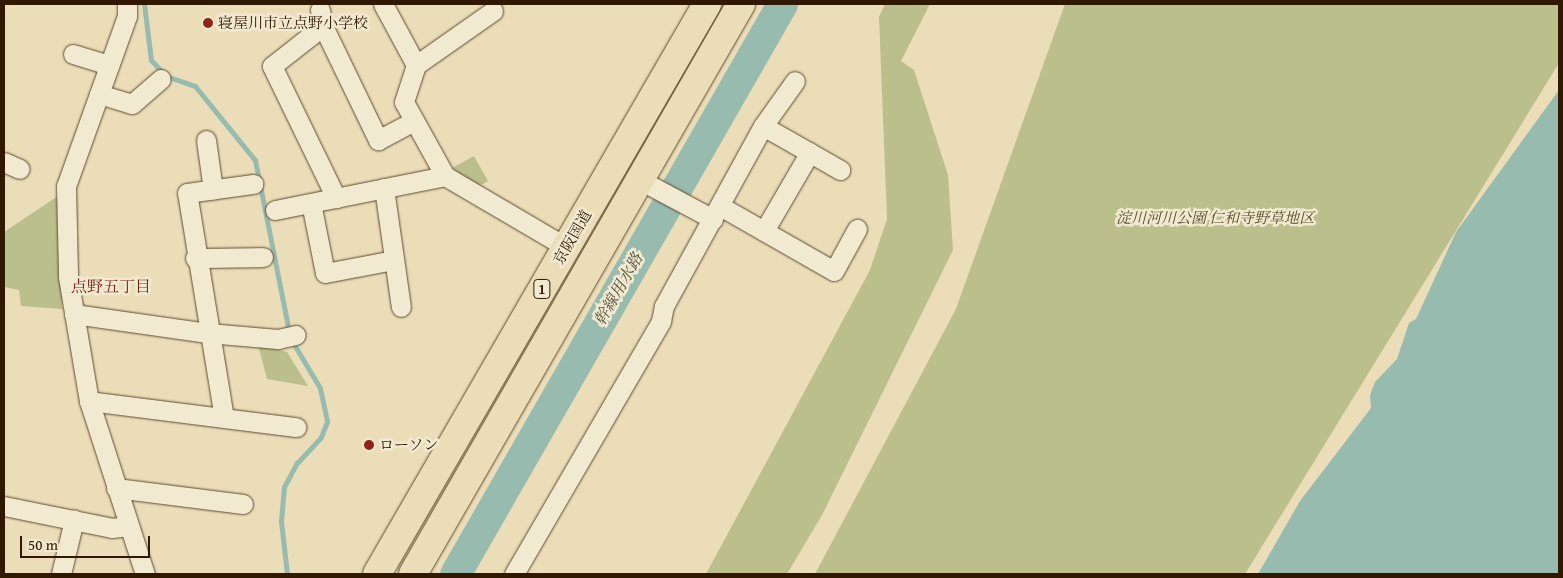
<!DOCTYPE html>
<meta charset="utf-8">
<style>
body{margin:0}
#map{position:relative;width:1563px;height:578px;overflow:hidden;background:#eaddb7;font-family:"Gentium Book Plus","Noto Serif JP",serif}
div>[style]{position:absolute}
.green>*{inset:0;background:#bbbf8b}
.water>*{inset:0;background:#98bbb0}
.stream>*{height:5px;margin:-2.5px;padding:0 2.5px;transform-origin:2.5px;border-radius:2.5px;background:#98bbb0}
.river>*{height:31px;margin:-15.5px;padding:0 15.5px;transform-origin:15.5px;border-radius:15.5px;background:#98bbb0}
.roads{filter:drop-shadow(0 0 1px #5f4930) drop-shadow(0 0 1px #5f4930)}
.minor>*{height:19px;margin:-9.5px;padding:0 9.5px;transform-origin:9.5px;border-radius:9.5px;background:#f1e9d0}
.trunk>*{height:28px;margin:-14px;padding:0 14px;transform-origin:14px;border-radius:14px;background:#eaddb7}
.dots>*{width:14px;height:14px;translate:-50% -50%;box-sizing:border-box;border:2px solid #f1e9d0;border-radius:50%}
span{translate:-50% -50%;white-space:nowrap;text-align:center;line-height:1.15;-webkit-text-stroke:5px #f1e9d0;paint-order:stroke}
.shield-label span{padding:1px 4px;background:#f1e9d0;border:1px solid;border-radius:4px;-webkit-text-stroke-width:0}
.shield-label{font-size:14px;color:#311803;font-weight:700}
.poi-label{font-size:15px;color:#311803}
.left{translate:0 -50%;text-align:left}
.park-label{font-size:15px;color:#5a4a2c;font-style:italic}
.street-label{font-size:15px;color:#311803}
.neighbourhood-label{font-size:16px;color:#7a1f14}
.water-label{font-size:16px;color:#555140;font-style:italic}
.frame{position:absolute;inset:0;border:5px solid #311803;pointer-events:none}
.scale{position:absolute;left:20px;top:536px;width:130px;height:22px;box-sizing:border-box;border:2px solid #311803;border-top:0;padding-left:6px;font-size:15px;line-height:18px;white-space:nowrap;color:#311803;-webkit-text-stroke:4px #f1e9d0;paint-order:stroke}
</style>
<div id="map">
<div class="green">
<div style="clip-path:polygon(885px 4px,930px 4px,901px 61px,914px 70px,948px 175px,953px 250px,822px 515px,787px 574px,706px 574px,870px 270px,887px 219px,879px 17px)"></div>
<div style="clip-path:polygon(1065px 4px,1559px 4px,1559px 63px,1245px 574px,815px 574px,956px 309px)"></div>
<div style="clip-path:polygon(474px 156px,488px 181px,483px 184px,477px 185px,452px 168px)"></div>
<div style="clip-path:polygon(58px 196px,62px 309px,21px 306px,19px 290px,4px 287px,4px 232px)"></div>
<div style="clip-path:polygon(258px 345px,287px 352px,308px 386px,267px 379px)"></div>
</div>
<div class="water">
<div style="clip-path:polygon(1559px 90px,1559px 574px,1258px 574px,1300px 501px,1371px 408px,1370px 395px,1375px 382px,1397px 359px,1409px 323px,1416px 319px,1456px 232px)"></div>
</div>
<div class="stream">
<div style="left:144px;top:4px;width:56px;rotate:82.9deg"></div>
<div style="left:151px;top:60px;width:22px;rotate:47deg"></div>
<div style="left:166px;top:76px;width:31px;rotate:19deg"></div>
<div style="left:195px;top:86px;width:95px;rotate:51deg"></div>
<div style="left:255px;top:160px;width:174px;rotate:78.8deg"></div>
<div style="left:287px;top:574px;width:53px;rotate:-96.5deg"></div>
<div style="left:281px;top:521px;width:34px;rotate:-85deg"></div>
<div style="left:284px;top:487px;width:27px;rotate:-62deg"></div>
<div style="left:297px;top:463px;width:35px;rotate:-47deg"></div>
<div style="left:321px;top:437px;width:17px;rotate:-69deg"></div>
<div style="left:327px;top:421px;width:34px;rotate:-102deg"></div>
<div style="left:320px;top:388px;width:55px;rotate:-120.8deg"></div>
</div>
<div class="river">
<div style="left:455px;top:574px;width:657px;rotate:-60.16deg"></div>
</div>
<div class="roads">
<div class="minor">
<div style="left:127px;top:4px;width:12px;rotate:90deg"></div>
<div style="left:127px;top:16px;width:181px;rotate:109.7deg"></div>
<div style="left:66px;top:186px;width:91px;rotate:88.7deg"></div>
<div style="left:68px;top:277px;width:126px;rotate:80.4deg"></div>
<div style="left:89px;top:401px;width:182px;rotate:72.1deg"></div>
<div style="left:383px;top:4px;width:69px;rotate:61.6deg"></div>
<div style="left:320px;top:10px;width:16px;rotate:79deg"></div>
<div style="left:323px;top:26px;width:127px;rotate:64.2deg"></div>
<div style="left:378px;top:140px;width:41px;rotate:-27.8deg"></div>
<div style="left:493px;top:11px;width:94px;rotate:145deg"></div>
<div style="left:416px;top:65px;width:39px;rotate:108deg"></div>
<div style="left:404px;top:102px;width:85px;rotate:61deg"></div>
<div style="left:445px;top:176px;width:140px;rotate:30.4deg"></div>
<div style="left:323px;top:26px;width:65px;rotate:141.9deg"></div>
<div style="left:272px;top:66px;width:147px;rotate:64.1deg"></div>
<div style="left:73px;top:54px;width:38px;rotate:17deg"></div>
<div style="left:99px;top:94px;width:34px;rotate:17deg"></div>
<div style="left:132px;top:104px;width:38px;rotate:-41deg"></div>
<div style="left:763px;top:126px;width:89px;rotate:29.7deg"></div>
<div style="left:206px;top:140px;width:50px;rotate:82deg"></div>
<div style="left:4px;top:162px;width:17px;rotate:24deg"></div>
<div style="left:640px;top:180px;width:83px;rotate:28.1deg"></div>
<div style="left:384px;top:188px;width:120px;rotate:81.9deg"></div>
<div style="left:311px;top:203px;width:71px;rotate:78.7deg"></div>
<div style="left:325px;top:273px;width:70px;rotate:-10.7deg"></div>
<div style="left:720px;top:206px;width:131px;rotate:29.7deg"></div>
<div style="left:834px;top:271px;width:48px;rotate:-61.3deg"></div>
<div style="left:275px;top:210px;width:173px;rotate:-11.3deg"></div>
<div style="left:764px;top:231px;width:91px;rotate:-59.8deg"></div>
<div style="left:195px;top:258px;width:68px;rotate:-0.8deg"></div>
<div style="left:74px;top:314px;width:135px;rotate:8.1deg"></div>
<div style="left:208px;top:333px;width:70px;rotate:4.9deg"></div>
<div style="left:278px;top:339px;width:18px;rotate:-13deg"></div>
<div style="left:89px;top:401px;width:209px;rotate:7.2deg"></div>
<div style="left:224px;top:418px;width:228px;rotate:-99.3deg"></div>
<div style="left:187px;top:193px;width:67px;rotate:-7.8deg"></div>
<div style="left:116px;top:488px;width:128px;rotate:7.2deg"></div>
<div style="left:4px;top:506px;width:110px;rotate:11.5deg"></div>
<div style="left:112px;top:528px;width:16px;rotate:-7deg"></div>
<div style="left:61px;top:574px;width:56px;rotate:-76.5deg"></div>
<div style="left:514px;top:574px;width:293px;rotate:-59.8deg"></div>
<div style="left:661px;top:321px;width:15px;rotate:-79deg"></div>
<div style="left:664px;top:306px;width:205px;rotate:-61.2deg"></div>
<div style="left:763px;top:126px;width:55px;rotate:-54.6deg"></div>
</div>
<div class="trunk">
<div style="left:377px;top:574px;width:659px;rotate:-59.93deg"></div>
<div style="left:413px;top:574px;width:658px;rotate:-60.08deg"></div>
</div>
</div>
<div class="dots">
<div style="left:208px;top:23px;background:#8f2418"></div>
<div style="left:369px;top:445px;background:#8f2418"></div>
</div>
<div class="shield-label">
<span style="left:542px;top:289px">1</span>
</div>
<div class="poi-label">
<span class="left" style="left:218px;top:23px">寝屋川市立点野小学校</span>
<span class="left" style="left:379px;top:445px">ローソン</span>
</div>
<div class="park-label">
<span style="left:1215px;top:218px">淀川河川公園 仁和寺野草地区</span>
</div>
<div class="street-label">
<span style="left:572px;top:237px;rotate:-60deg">京阪国道</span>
</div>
<div class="neighbourhood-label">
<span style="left:111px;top:286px">点野五丁目</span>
</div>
<div class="water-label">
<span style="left:618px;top:289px;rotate:-60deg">幹線用水路</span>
</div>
<div class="frame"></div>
<div class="scale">50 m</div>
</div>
